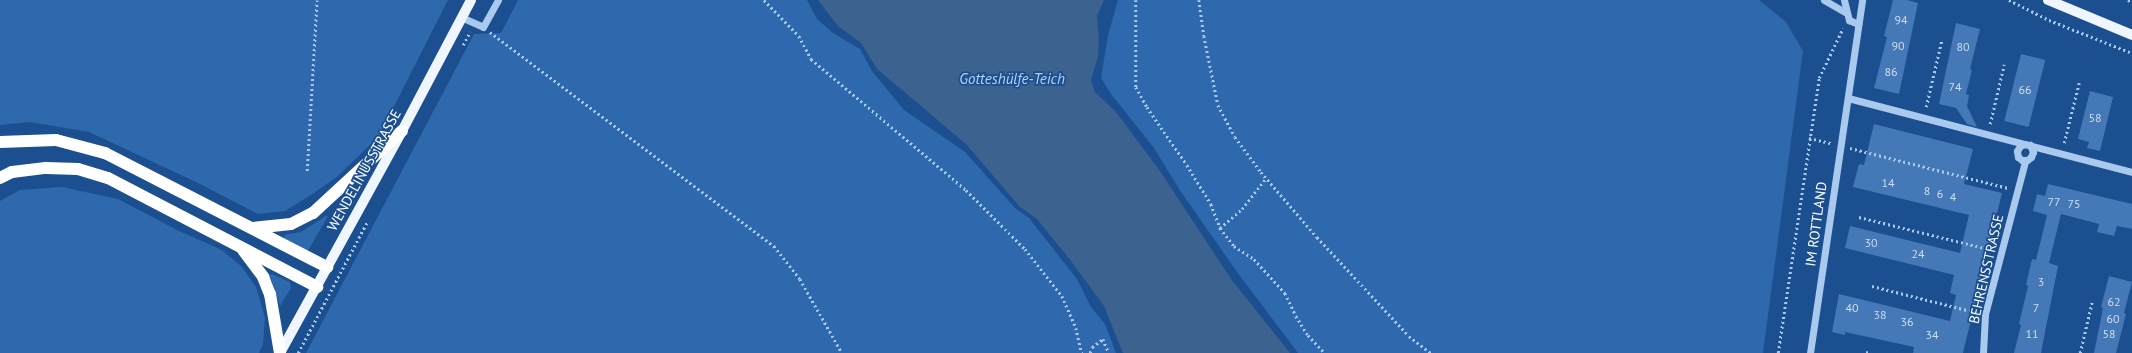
<!DOCTYPE html>
<meta charset="utf-8">
<style>
body{margin:0}
#map{position:relative;width:2132px;height:353px;overflow:hidden;background:#1b4f8f;font-family:"PT Sans",sans-serif}
div>[style]{position:absolute}
.green>*{inset:0;background:#2e69ad}
.water>*{inset:0;background:#3c6290}
.building>*{inset:0;background:#4478b7;transform-origin:0 0}
.path>*{height:2.5px;margin-top:-1.25px;transform-origin:0;background:repeating-linear-gradient(90deg,#a9c9ee 0 2px,transparent 0 5px)}
.minor>*{height:7px;margin:-3.5px;padding:0 3.5px;transform-origin:3.5px;border-radius:3.5px;background:#a9c9ee}
.major>*{height:10px;margin:-5px;padding:0 5px;transform-origin:5px;border-radius:5px;background:#f0f6ff}
.highway>*{height:12px;margin:-6px;padding:0 6px;transform-origin:6px;border-radius:6px;background:#fff}
span{translate:-50% -50%;white-space:nowrap;text-align:center;line-height:1.15;-webkit-text-stroke:3.5px #1b4f8f;paint-order:stroke}
.number-label{font-size:12px;color:#d0dded}
.number-label span{-webkit-text-stroke-width:0}
.street-label{font-size:14px;color:#fff}
.water-label{font-size:15px;color:#b5d3f5;font-style:italic}
</style>
<div id="map">
<div class="green">
<div style="clip-path:polygon(0 0,448px 0,379px 136px,338px 176px,311px 195px,285px 211px,258px 214px,196px 182px,89px 132px,30px 122px,0 125px)"></div>
<div style="clip-path:polygon(518px 0,807px 0,817px 19px,833px 33px,860px 49px,872px 71px,904px 110px,965px 152px,1015px 208px,1029px 218px,1077px 279px,1091px 307px,1105px 324px,1116px 353px,306px 353px,474px 34px,501px 33px)"></div>
<div style="clip-path:polygon(1118px 0,1759px 0,1786px 22px,1803px 51px,1763px 353px,1298px 353px,1237px 272px,1179px 189px,1154px 148px,1111px 94px,1101px 78px,1108px 35px)"></div>
<div style="clip-path:polygon(62px 187px,118px 199px,179px 231px,222px 250px,242px 267px,256px 287px,265px 318px,263px 344px,259px 353px,0 353px,0 201px,20px 190px)"></div>
<div style="clip-path:polygon(326px 216px,328px 216px,309px 249px,306px 251px,285px 239px,284px 235px,301px 232px)"></div>
<div style="clip-path:polygon(272px 274px,290px 282px,291px 288px,280px 306px,274px 286px,268px 275px)"></div>
</div>
<div class="water">
<div style="clip-path:polygon(818px 0,1104px 0,1097px 16px,1099px 40px,1098px 56px,1091px 80px,1095px 92px,1116px 112px,1160px 171px,1231px 279px,1290px 353px,1123px 353px,1104px 306px,1071px 261px,1037px 219px,1020px 207px,966px 144px,877px 69px,861px 43px,838px 26px)"></div>
</div>
<div class="building">
<div style="clip-path:polygon(1893px 0,1907px 0,1918px 3px,1899px 94px,1874px 88px,1887px 37px,1884px 36px)"></div>
<div style="clip-path:polygon(1956px 23px,1980px 29px,1970px 69px,1972px 70px,1966px 94px,1969px 95px,1967px 106px,1977px 127px,1967px 124px,1956px 108px,1939px 104px)"></div>
<div style="left:2021px;top:54px;width:25px;height:69px;rotate:14deg"></div>
<div style="clip-path:polygon(2090px 91px,2113px 97px,2100px 151px,2087px 148px,2089px 142px,2078px 139px)"></div>
<div style="clip-path:polygon(1874px 124px,1973px 149px,1964px 184px,2002px 193px,1963px 353px,1913px 353px,1914px 347px,1845px 332px,1845px 335px,1832px 332px,1839px 294px,1950px 321px,1956px 295px,1950px 293px,1954px 275px,1845px 248px,1850px 226px,1960px 253px,1969px 215px,1853px 187px,1859px 164px,1864px 165px)"></div>
<div style="clip-path:polygon(2048px 184px,2132px 204px,2132px 229px,2117px 226px,2114px 236px,2097px 232px,2099px 224px,2061px 214px,2049px 263px,2058px 266px,2041px 353px,2014px 353px,2021px 325px,2019px 324px,2028px 286px,2026px 285px,2032px 259px,2036px 260px,2047px 215px,2033px 211px,2037px 194px,2045px 196px)"></div>
<div style="clip-path:polygon(2109px 276px,2132px 282px,2124px 313px,2126px 314px,2116px 353px,2094px 353px,2103px 308px,2101px 307px)"></div>
</div>
<div class="path">
<div style="left:764px;top:0;width:50px;rotate:45.8deg"></div>
<div style="left:799px;top:36px;width:26px;rotate:62deg"></div>
<div style="left:811px;top:59px;width:203px;rotate:40.2deg"></div>
<div style="left:966px;top:190px;width:83px;rotate:45deg"></div>
<div style="left:1025px;top:249px;width:60px;rotate:51.8deg"></div>
<div style="left:1062px;top:296px;width:35px;rotate:66deg"></div>
<div style="left:1076px;top:328px;width:26px;rotate:77deg"></div>
<div style="left:1136px;top:0;width:87px;rotate:90deg"></div>
<div style="left:1136px;top:87px;width:23px;rotate:61deg"></div>
<div style="left:1147px;top:107px;width:70px;rotate:55.4deg"></div>
<div style="left:1187px;top:165px;width:46px;rotate:58.4deg"></div>
<div style="left:1211px;top:204px;width:26px;rotate:69deg"></div>
<div style="left:1220px;top:228px;width:23px;rotate:52deg"></div>
<div style="left:1234px;top:246px;width:24px;rotate:33deg"></div>
<div style="left:1254px;top:259px;width:46px;rotate:47.6deg"></div>
<div style="left:1285px;top:293px;width:25px;rotate:64deg"></div>
<div style="left:1296px;top:316px;width:22px;rotate:58deg"></div>
<div style="left:1308px;top:335px;width:25px;rotate:47deg"></div>
<div style="left:1199px;top:0;width:36px;rotate:82deg"></div>
<div style="left:1204px;top:36px;width:70px;rotate:78.5deg"></div>
<div style="left:1218px;top:105px;width:36px;rotate:62deg"></div>
<div style="left:1235px;top:137px;width:44px;rotate:53.4deg"></div>
<div style="left:1261px;top:172px;width:86px;rotate:49.3deg"></div>
<div style="left:1317px;top:237px;width:135px;rotate:47.1deg"></div>
<div style="left:1409px;top:336px;width:28px;rotate:38deg"></div>
<div style="left:2009px;top:0;width:45px;rotate:26.6deg"></div>
<div style="left:2049px;top:20px;width:89px;rotate:21.7deg"></div>
<div style="left:2128px;top:0;width:4px;rotate:27deg"></div>
<div style="left:490px;top:32px;width:356px;rotate:37deg"></div>
<div style="left:774px;top:246px;width:42px;rotate:51.8deg"></div>
<div style="left:800px;top:279px;width:85px;rotate:60.4deg"></div>
<div style="left:463px;top:45px;width:15px;rotate:-62deg"></div>
<div style="left:1926px;top:107px;width:70px;rotate:-76.8deg"></div>
<div style="left:1990px;top:124px;width:61px;rotate:-76.7deg"></div>
<div style="left:1809px;top:138px;width:23px;rotate:13deg"></div>
<div style="left:2064px;top:143px;width:62px;rotate:-76deg"></div>
<div style="left:1850px;top:148px;width:163px;rotate:14.2deg"></div>
<div style="left:307px;top:171px;width:171px;rotate:-86.7deg"></div>
<div style="left:1859px;top:217px;width:137px;rotate:13.9deg"></div>
<div style="left:1220px;top:228px;width:29px;rotate:-41deg"></div>
<div style="left:1242px;top:209px;width:39px;rotate:-52deg"></div>
<div style="left:1872px;top:286px;width:106px;rotate:14.2deg"></div>
<div style="left:1866px;top:352px;width:5px;rotate:11deg"></div>
<div style="left:298px;top:353px;width:148px;rotate:-62.2deg"></div>
<div style="left:1090px;top:353px;width:6px;rotate:-72deg"></div>
<div style="left:1092px;top:347px;width:14px;rotate:-36deg"></div>
<div style="left:1103px;top:339px;width:15px;rotate:67deg"></div>
<div style="left:1778px;top:353px;width:278px;rotate:-81.5deg"></div>
<div style="left:1819px;top:78px;width:55px;rotate:-64.4deg"></div>
<div style="left:2080px;top:353px;width:52px;rotate:-76.8deg"></div>
</div>
<div class="minor">
<div style="left:1824px;top:0;width:24px;rotate:30deg"></div>
<div style="left:1844px;top:0;width:21px;rotate:76deg"></div>
<div style="left:1849px;top:20px;width:10px;rotate:24deg"></div>
<div style="left:461px;top:17px;width:24px;rotate:24deg"></div>
<div style="left:483px;top:27px;width:31px;rotate:-61deg"></div>
<div style="left:1848px;top:98px;width:293px;rotate:14.6deg"></div>
<div style="left:2025px;top:144px;width:5px;rotate:158deg"></div>
<div style="left:2020px;top:146px;width:6px;rotate:121deg"></div>
<div style="left:2017px;top:151px;width:6px;rotate:81deg"></div>
<div style="left:2018px;top:157px;width:5px;rotate:37deg"></div>
<div style="left:2022px;top:160px;width:5px"></div>
<div style="left:2027px;top:160px;width:5px;rotate:-37deg"></div>
<div style="left:2031px;top:157px;width:5px;rotate:-68deg"></div>
<div style="left:2033px;top:152px;width:8px;rotate:-113deg"></div>
<div style="left:1810px;top:353px;width:357px;rotate:-81.6deg"></div>
<div style="left:1983px;top:353px;width:39px;rotate:-87deg"></div>
<div style="left:1985px;top:314px;width:158px;rotate:-75.3deg"></div>
</div>
<div class="major">
<div style="left:2048px;top:0;width:91px;rotate:22.6deg"></div>
<div style="left:280px;top:353px;width:253px;rotate:-61.2deg"></div>
<div style="left:402px;top:131px;width:148px;rotate:-62.2deg"></div>
</div>
<div class="highway">
<div style="left:0;top:142px;width:56px;rotate:-2deg"></div>
<div style="left:56px;top:140px;width:51px;rotate:14.9deg"></div>
<div style="left:105px;top:153px;width:250px;rotate:27.2deg"></div>
<div style="left:0;top:178px;width:13px;rotate:-27deg"></div>
<div style="left:12px;top:172px;width:34px;rotate:-7deg"></div>
<div style="left:46px;top:168px;width:32px;rotate:2deg"></div>
<div style="left:78px;top:169px;width:31px;rotate:17deg"></div>
<div style="left:108px;top:178px;width:236px;rotate:27.5deg"></div>
<div style="left:253px;top:228px;width:38px;rotate:-6deg"></div>
<div style="left:291px;top:224px;width:25px;rotate:-27deg"></div>
<div style="left:313px;top:213px;width:121px;rotate:-42.7deg"></div>
<div style="left:243px;top:250px;width:34px;rotate:53deg"></div>
<div style="left:263px;top:277px;width:18px;rotate:68deg"></div>
<div style="left:270px;top:294px;width:60px;rotate:80.4deg"></div>
</div>
<div class="number-label">
<span style="left:1901px;top:20px">94</span>
<span style="left:1898px;top:46px">90</span>
<span style="left:1963px;top:47px">80</span>
<span style="left:1891px;top:72px">86</span>
<span style="left:1955px;top:87px">74</span>
<span style="left:2025px;top:90px">66</span>
<span style="left:2095px;top:118px">58</span>
<span style="left:1888px;top:183px">14</span>
<span style="left:1927px;top:191px">8</span>
<span style="left:1940px;top:194px">6</span>
<span style="left:1953px;top:197px">4</span>
<span style="left:2054px;top:202px">77</span>
<span style="left:2074px;top:204px">75</span>
<span style="left:1871px;top:243px">30</span>
<span style="left:1918px;top:254px">24</span>
<span style="left:2041px;top:282px">3</span>
<span style="left:2114px;top:302px">62</span>
<span style="left:1852px;top:308px">40</span>
<span style="left:2036px;top:308px">7</span>
<span style="left:1880px;top:315px">38</span>
<span style="left:2113px;top:319px">60</span>
<span style="left:1907px;top:322px">36</span>
<span style="left:2032px;top:334px">11</span>
<span style="left:2109px;top:334px">58</span>
<span style="left:1932px;top:335px">34</span>
</div>
<div class="street-label">
<span style="left:364px;top:170px;rotate:-61deg">WENDELINUSSTRASSE</span>
<span style="left:1816px;top:224px;rotate:-82deg">IM ROTTLAND</span>
<span style="left:1986px;top:269px;rotate:-77deg">BEHRENSSTRASSE</span>
</div>
<div class="water-label">
<span style="left:1012px;top:79px">Gotteshülfe-Teich</span>
</div>
</div>
